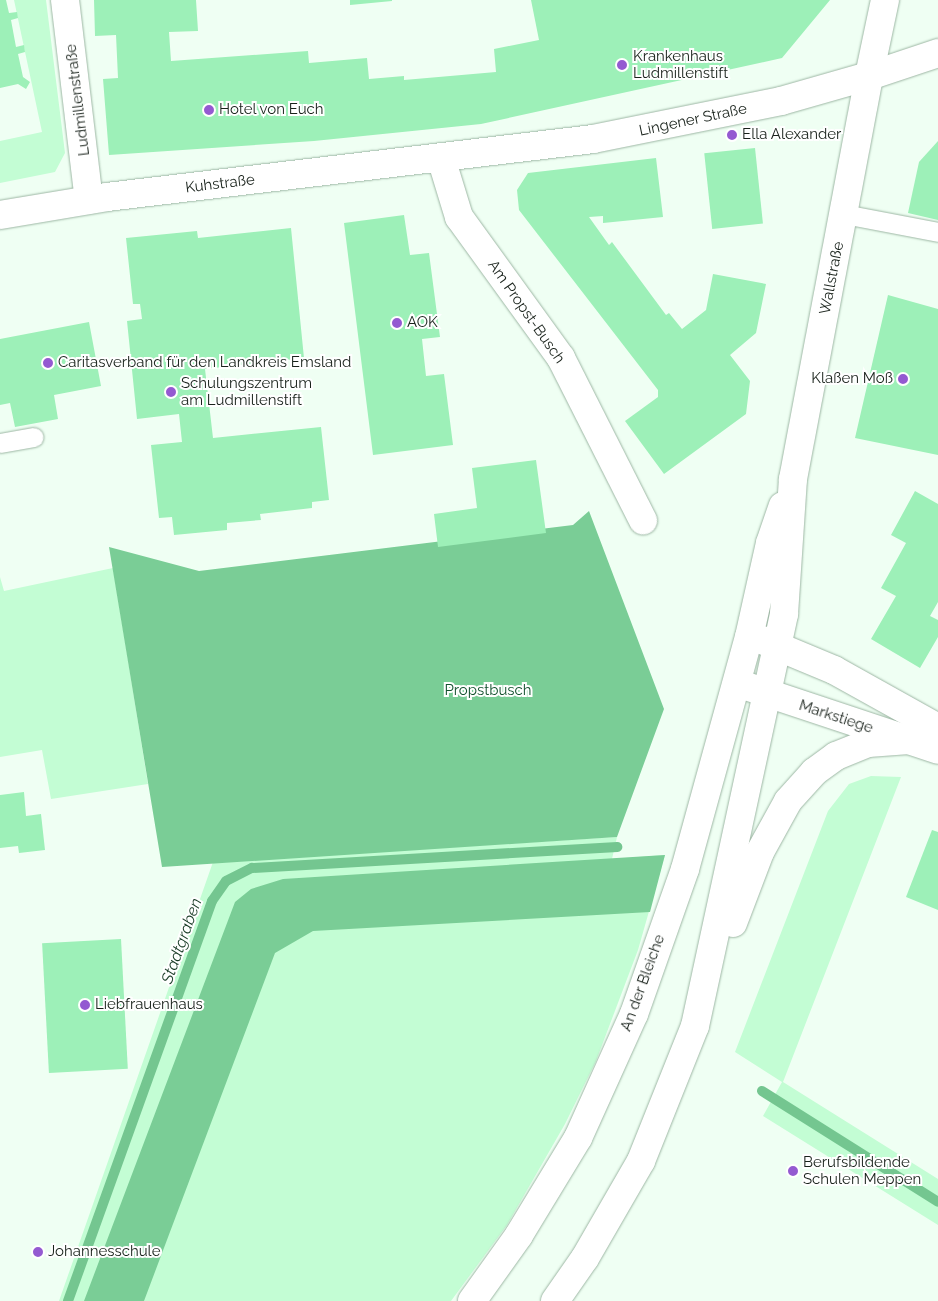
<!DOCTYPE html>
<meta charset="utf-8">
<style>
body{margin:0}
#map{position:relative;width:938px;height:1301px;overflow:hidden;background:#effff3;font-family:Raleway,sans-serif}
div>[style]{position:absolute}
.green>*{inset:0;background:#c3fdd4}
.forest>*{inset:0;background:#7acd96}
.stream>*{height:10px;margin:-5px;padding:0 5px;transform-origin:5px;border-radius:5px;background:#74c690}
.building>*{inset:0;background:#9df0b8;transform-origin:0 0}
.roads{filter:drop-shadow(0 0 1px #9db7a4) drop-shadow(0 0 1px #9db7a4)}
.service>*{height:19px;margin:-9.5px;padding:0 9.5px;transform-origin:9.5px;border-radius:9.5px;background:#fff}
.minor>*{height:28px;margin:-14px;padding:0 14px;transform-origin:14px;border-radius:14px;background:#fff}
.tertiary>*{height:28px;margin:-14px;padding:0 14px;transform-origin:14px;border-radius:14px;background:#fff}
.dots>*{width:14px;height:14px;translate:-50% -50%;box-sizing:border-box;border:2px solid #fff;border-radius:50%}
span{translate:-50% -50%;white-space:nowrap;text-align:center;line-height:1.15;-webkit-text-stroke:4px #fff;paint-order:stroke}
.poi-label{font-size:15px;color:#19221b}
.left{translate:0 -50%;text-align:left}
.right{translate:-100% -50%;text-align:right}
.street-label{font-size:15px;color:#19221b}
.park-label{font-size:15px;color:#14522f}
.water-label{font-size:16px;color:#183b25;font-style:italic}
</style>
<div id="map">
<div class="green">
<div style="clip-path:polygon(14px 0,46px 0,65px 153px,55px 172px,0 183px,0 141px,42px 132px)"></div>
<div style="clip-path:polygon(113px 568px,148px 784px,51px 799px,42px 750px,0 757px,0 577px,4px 591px)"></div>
<div style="clip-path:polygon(871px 776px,901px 777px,783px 1082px,938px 1179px,938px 1225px,763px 1116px,782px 1082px,735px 1052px,828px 811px,849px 784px)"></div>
<div style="clip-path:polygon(617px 837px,612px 859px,665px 855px,638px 950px,596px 1061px,565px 1124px,507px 1225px,451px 1301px,59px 1301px,213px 862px)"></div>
</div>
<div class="forest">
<div style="clip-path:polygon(589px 511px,664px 709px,617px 837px,162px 867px,109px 547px,199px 571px,573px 525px)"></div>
<div style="clip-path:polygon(665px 855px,650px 912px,313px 931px,275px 953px,144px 1301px,84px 1301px,235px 902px,251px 889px,283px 879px)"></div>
</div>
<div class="stream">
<div style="left:762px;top:1091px;width:208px;rotate:32.2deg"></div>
<div style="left:68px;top:1301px;width:425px;rotate:-70.2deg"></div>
<div style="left:212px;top:901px;width:24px;rotate:-55deg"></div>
<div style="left:226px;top:881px;width:29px;rotate:-27deg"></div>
<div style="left:252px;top:868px;width:366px;rotate:-3.3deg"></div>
</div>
<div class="building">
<div style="clip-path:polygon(0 0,6px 0,9px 13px,17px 12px,18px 18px,11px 20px,16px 47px,24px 45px,25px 52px,18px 54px,23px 77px,30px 82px,26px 89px,18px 84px,0 88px)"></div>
<div style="clip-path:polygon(94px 0,196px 0,198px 31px,169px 32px,171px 61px,308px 51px,309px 63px,367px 58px,369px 79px,404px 76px,404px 80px,496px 72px,494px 49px,539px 40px,531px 0,830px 0,782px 58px,481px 124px,314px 141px,109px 155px,103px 79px,118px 78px,116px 35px,95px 36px)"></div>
<div style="clip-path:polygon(350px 0,392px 0,392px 1px,350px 5px)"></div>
<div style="clip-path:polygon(938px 141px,938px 220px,908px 213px,919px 162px)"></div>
<div style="left:755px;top:148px;width:76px;height:51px;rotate:84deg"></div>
<div style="clip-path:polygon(656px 158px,663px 217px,603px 223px,603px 216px,589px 217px,609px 245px,612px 242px,666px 315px,669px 313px,682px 329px,706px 310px,713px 274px,766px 284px,756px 333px,730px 355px,750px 381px,746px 414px,664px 474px,625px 421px,658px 397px,658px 390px,519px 210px,517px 190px,528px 173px)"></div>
<div style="clip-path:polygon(404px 215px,410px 255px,429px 253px,440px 337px,422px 339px,426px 376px,444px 374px,453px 445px,373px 455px,344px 223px)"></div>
<div style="clip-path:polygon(291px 228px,304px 358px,205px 369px,213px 438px,321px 427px,329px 500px,312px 502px,312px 508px,260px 514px,261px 520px,227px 523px,227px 530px,174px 535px,172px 517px,159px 518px,151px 445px,182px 442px,179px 414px,137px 419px,127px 321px,142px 319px,140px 304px,133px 304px,126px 238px,197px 231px,198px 238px)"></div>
<div style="clip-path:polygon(888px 295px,938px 309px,938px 455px,855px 438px)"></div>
<div style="clip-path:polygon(89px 322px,101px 386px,54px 395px,58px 419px,15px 427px,10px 403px,0 405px,0 339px)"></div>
<div style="clip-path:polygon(536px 460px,546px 533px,438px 547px,434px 514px,477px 508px,472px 468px)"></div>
<div style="clip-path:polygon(915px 491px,938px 504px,938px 602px,930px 616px,938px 620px,938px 637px,920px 668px,871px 639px,896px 596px,881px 588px,906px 543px,891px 535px)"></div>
<div style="clip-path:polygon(24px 792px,26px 816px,41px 814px,45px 850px,19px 853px,18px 846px,0 848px,0 795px)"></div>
<div style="clip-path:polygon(932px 830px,938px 832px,938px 910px,906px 897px)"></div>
<div style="left:121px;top:939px;width:130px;height:79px;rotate:87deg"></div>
</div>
<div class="roads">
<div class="service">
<div style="left:844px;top:214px;width:96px;rotate:10.8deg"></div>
<div style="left:0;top:443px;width:34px;rotate:-10deg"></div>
</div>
<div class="minor">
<div style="left:65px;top:0;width:201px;rotate:83.2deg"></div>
<div style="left:441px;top:158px;width:62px;rotate:73deg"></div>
<div style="left:459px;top:217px;width:174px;rotate:54.1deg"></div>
<div style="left:561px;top:358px;width:182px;rotate:63.2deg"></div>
<div style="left:0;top:215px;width:109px;rotate:-9.5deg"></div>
<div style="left:107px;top:197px;width:489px;rotate:-6.8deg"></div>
<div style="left:593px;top:139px;width:192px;rotate:-11.4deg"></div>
<div style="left:781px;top:101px;width:91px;rotate:-15.9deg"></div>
<div style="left:869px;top:76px;width:78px;rotate:-78.1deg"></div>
</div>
<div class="tertiary">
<div style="left:762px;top:640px;width:78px;rotate:22.6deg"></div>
<div style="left:834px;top:670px;width:119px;rotate:29.1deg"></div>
<div style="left:749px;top:687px;width:199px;rotate:18.4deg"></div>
<div style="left:733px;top:923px;width:76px;rotate:-69.2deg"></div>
<div style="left:760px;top:852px;width:58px;rotate:-61.2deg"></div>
<div style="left:788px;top:801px;width:39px;rotate:-48deg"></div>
<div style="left:814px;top:772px;width:27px;rotate:-36deg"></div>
<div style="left:836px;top:756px;width:35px;rotate:-22deg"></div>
<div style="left:868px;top:743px;width:41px;rotate:-4.2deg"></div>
<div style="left:472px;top:1301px;width:81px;rotate:-54.5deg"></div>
<div style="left:519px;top:1235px;width:114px;rotate:-58.7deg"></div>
<div style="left:578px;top:1138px;width:136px;rotate:-65.7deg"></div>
<div style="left:634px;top:1014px;width:154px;rotate:-70.6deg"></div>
<div style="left:685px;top:869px;width:241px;rotate:-74.6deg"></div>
<div style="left:749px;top:637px;width:96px;rotate:-77.4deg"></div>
<div style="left:770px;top:543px;width:39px;rotate:-71deg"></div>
<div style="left:555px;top:1301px;width:52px;rotate:-55.1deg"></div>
<div style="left:585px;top:1258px;width:112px;rotate:-60deg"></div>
<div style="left:641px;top:1161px;width:145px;rotate:-68.2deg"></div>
<div style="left:695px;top:1026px;width:422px;rotate:-77.8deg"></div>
<div style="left:784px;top:614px;width:135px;rotate:-86.2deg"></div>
<div style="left:793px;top:479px;width:410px;rotate:-79.3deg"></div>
<div style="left:869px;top:76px;width:73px;rotate:-18.4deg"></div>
</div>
</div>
<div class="dots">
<div style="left:622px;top:65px;background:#945ad1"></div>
<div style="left:209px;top:110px;background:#945ad1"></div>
<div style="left:732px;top:135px;background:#945ad1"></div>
<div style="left:397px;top:323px;background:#945ad1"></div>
<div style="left:48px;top:363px;background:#945ad1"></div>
<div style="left:903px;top:379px;background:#945ad1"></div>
<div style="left:171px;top:392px;background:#945ad1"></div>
<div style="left:85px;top:1005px;background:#945ad1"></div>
<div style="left:793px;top:1171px;background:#945ad1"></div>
<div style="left:38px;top:1252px;background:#945ad1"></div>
</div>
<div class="poi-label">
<span class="left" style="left:633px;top:65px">Krankenhaus<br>Ludmillenstift</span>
<span class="left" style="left:219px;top:110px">Hotel von Euch</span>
<span class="left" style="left:742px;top:135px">Ella Alexander</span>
<span class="left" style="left:407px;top:323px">AOK</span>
<span class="left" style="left:58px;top:363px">Caritasverband für den Landkreis Emsland</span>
<span class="right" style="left:893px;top:379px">Klaßen Moß</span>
<span class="left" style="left:181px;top:392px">Schulungszentrum<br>am Ludmillenstift</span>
<span class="left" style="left:95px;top:1005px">Liebfrauenhaus</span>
<span class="left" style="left:803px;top:1171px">Berufsbildende<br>Schulen Meppen</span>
<span class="left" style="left:48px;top:1252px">Johannesschule</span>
</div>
<div class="street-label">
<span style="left:78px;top:100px;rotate:-97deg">Ludmillenstraße</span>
<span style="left:693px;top:120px;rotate:-12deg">Lingener Straße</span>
<span style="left:220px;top:184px;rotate:-7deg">Kuhstraße</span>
<span style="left:832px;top:278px;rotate:-79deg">Wallstraße</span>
<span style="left:526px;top:312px;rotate:55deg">Am Propst-Busch</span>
<span style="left:836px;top:717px;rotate:18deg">Markstiege</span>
<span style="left:643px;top:983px;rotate:-70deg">An der Bleiche</span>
</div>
<div class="park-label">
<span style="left:488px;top:691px">Propstbusch</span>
</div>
<div class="water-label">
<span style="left:182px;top:941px;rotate:-70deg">Stadtgraben</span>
</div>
</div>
